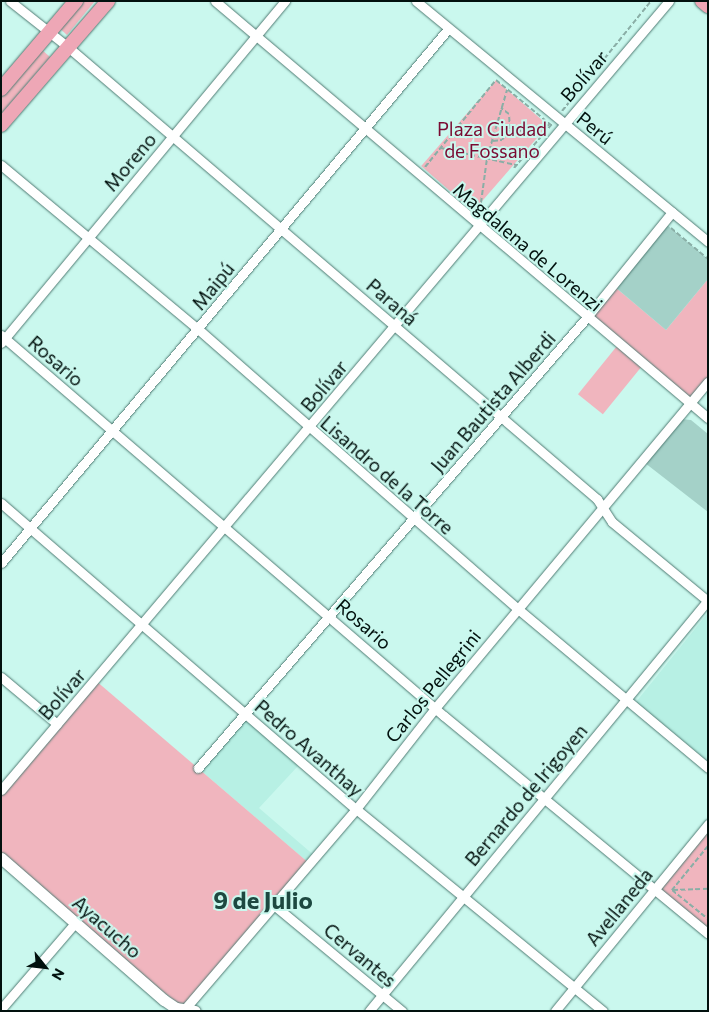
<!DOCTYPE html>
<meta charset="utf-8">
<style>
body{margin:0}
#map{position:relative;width:709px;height:1012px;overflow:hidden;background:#caf8ee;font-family:Commissioner,sans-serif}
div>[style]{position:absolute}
.built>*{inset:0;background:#b7f0e4}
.green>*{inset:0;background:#f0b5be;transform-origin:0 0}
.building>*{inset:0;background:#a4d1c8}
.path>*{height:2px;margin-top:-1px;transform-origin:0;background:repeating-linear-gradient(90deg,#8aaea6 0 5px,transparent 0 7.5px)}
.roads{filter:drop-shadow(0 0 1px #507b73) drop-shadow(0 0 1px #507b73)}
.street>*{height:9px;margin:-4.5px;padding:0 4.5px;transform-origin:4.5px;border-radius:4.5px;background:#fff}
.secondary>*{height:11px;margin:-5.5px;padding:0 5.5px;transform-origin:5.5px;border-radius:5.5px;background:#fff}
.primary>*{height:14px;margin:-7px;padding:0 7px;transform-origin:7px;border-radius:7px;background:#eea7b6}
span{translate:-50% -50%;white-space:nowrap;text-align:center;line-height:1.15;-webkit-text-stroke:4px #caf8ee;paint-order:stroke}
.street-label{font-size:19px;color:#02110e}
.park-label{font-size:19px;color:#7a0b32}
.district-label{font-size:24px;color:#1d4840;font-weight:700}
.frame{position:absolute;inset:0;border:2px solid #02110e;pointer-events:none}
.north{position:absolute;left:20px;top:942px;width:50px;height:50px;-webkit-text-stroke:4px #caf8ee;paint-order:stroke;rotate:119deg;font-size:14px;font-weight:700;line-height:20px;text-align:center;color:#02110e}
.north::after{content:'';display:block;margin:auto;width:18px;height:22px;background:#02110e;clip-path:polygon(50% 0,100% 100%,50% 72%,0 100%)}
</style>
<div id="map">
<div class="built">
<div style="clip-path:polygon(707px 614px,708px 615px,708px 761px,636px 702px)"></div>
<div style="clip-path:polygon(245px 718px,298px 766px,259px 808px,316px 857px,310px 864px,198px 768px)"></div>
</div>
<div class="green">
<div style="clip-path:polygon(80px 1px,95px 1px,67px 35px,58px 27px)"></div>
<div style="clip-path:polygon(41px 49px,50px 57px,1px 114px,1px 95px)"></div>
<div style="left:496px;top:80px;width:69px;height:114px;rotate:41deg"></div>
<div style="clip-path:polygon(708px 279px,708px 378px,689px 400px,591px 317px,615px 287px,666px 330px)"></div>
<div style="left:617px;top:346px;width:32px;height:62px;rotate:39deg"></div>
<div style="clip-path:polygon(95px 680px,310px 864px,185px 1009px,75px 923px,1px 858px,1px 790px)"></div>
<div style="clip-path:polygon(708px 828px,708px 931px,657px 890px)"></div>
</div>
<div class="building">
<div style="clip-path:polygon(667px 225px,708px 259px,708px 279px,666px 330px,615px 287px)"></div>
<div style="clip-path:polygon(680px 419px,691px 420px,708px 434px,708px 512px,645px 463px)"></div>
</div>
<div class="path">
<div style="left:562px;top:111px;width:141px;rotate:-51deg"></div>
<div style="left:509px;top:133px;width:41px;rotate:-11.3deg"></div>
<div style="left:493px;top:141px;width:9px;rotate:-6deg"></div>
<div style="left:502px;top:140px;width:14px;rotate:-54deg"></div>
<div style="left:510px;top:129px;width:15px;rotate:-94deg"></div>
<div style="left:509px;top:114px;width:10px;rotate:-143deg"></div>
<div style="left:441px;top:148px;width:77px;rotate:12.8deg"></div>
<div style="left:425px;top:167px;width:112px;rotate:-50.8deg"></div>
<div style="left:496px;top:80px;width:71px;rotate:39.3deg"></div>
<div style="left:514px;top:168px;width:58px;rotate:-49.2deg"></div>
<div style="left:480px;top:210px;width:52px;rotate:-82.3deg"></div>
<div style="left:487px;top:158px;width:71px;rotate:-73.6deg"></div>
<div style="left:671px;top:228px;width:48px;rotate:40deg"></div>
<div style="left:708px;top:846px;width:57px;rotate:129.3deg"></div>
<div style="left:672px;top:890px;width:46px;rotate:38.9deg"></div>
<div style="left:673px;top:890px;width:35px;rotate:-2deg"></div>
</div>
<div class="roads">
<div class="street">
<div style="left:10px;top:1px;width:74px;rotate:38.4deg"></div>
<div style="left:68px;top:47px;width:696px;rotate:40.51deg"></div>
<div style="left:597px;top:499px;width:27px;rotate:57deg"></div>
<div style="left:612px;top:522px;width:124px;rotate:39.5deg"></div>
<div style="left:215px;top:1px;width:646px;rotate:40.23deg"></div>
<div style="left:416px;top:1px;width:379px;rotate:39.5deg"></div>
<div style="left:1px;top:165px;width:256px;rotate:39.8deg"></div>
<div style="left:198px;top:329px;width:425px;rotate:41.2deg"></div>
<div style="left:518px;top:609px;width:248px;rotate:39.9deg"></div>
<div style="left:1px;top:335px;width:584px;rotate:40.7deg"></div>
<div style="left:444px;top:716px;width:342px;rotate:39.5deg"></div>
<div style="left:1px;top:343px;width:445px;rotate:-50.3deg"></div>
<div style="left:1px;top:503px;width:469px;rotate:40.8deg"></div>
<div style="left:356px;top:809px;width:319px;rotate:39.3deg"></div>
<div style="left:1px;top:563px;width:696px;rotate:-50.07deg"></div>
<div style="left:1px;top:677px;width:73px;rotate:40deg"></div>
<div style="left:198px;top:768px;width:596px;rotate:-49.22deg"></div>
<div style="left:587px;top:317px;width:135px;rotate:-51deg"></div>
<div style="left:1px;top:790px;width:1034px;rotate:-49.75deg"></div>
<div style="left:275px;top:906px;width:165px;rotate:39.6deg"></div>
<div style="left:1px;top:1009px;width:113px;rotate:-49.3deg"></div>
<div style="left:183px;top:1011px;width:266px;rotate:-49.4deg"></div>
<div style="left:356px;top:809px;width:130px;rotate:-51.9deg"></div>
<div style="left:436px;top:707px;width:424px;rotate:-50.1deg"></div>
<div style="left:369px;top:1011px;width:533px;rotate:-50.48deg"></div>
<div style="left:555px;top:1011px;width:242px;rotate:-50.7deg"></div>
</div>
<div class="secondary">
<div style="left:1px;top:858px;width:216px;rotate:41.1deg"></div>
<div style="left:164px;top:1000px;width:14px;rotate:34deg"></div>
<div style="left:176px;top:1008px;width:19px;rotate:9deg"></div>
</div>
<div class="primary">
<div style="left:702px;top:1px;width:8px;rotate:40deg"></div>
<div style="left:1px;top:89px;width:116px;rotate:-49.6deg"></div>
<div style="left:1px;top:125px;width:164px;rotate:-49.2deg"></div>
</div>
</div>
<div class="street-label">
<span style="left:584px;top:76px;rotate:-49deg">Bolívar</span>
<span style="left:595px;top:128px;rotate:39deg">Perú</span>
<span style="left:130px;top:162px;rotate:-50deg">Moreno</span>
<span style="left:528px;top:247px;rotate:40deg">Magdalena de Lorenzi</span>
<span style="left:213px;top:286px;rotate:-51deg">Maipú</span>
<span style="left:392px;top:302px;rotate:41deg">Paraná</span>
<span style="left:56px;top:361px;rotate:41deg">Rosario</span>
<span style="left:324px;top:386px;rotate:-50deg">Bolívar</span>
<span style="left:493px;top:402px;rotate:-49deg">Juan Bautista Alberdi</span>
<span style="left:387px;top:475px;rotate:41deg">Lisandro de la Torre</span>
<span style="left:364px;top:624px;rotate:41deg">Rosario</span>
<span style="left:433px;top:686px;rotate:-51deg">Carlos Pellegrini</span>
<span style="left:62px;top:694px;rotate:-49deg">Bolívar</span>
<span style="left:309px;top:748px;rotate:41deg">Pedro Avanthay</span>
<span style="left:526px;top:795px;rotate:-50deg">Bernardo de Irigoyen</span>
<span style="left:619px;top:907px;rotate:-51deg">Avellaneda</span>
<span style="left:107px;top:927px;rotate:41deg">Ayacucho</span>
<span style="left:360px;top:955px;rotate:40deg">Cervantes</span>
</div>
<div class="park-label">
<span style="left:492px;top:140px">Plaza Ciudad<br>de Fossano</span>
</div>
<div class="district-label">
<span style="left:263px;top:900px">9 de Julio</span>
</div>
<div class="frame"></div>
<div class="north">N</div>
</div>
